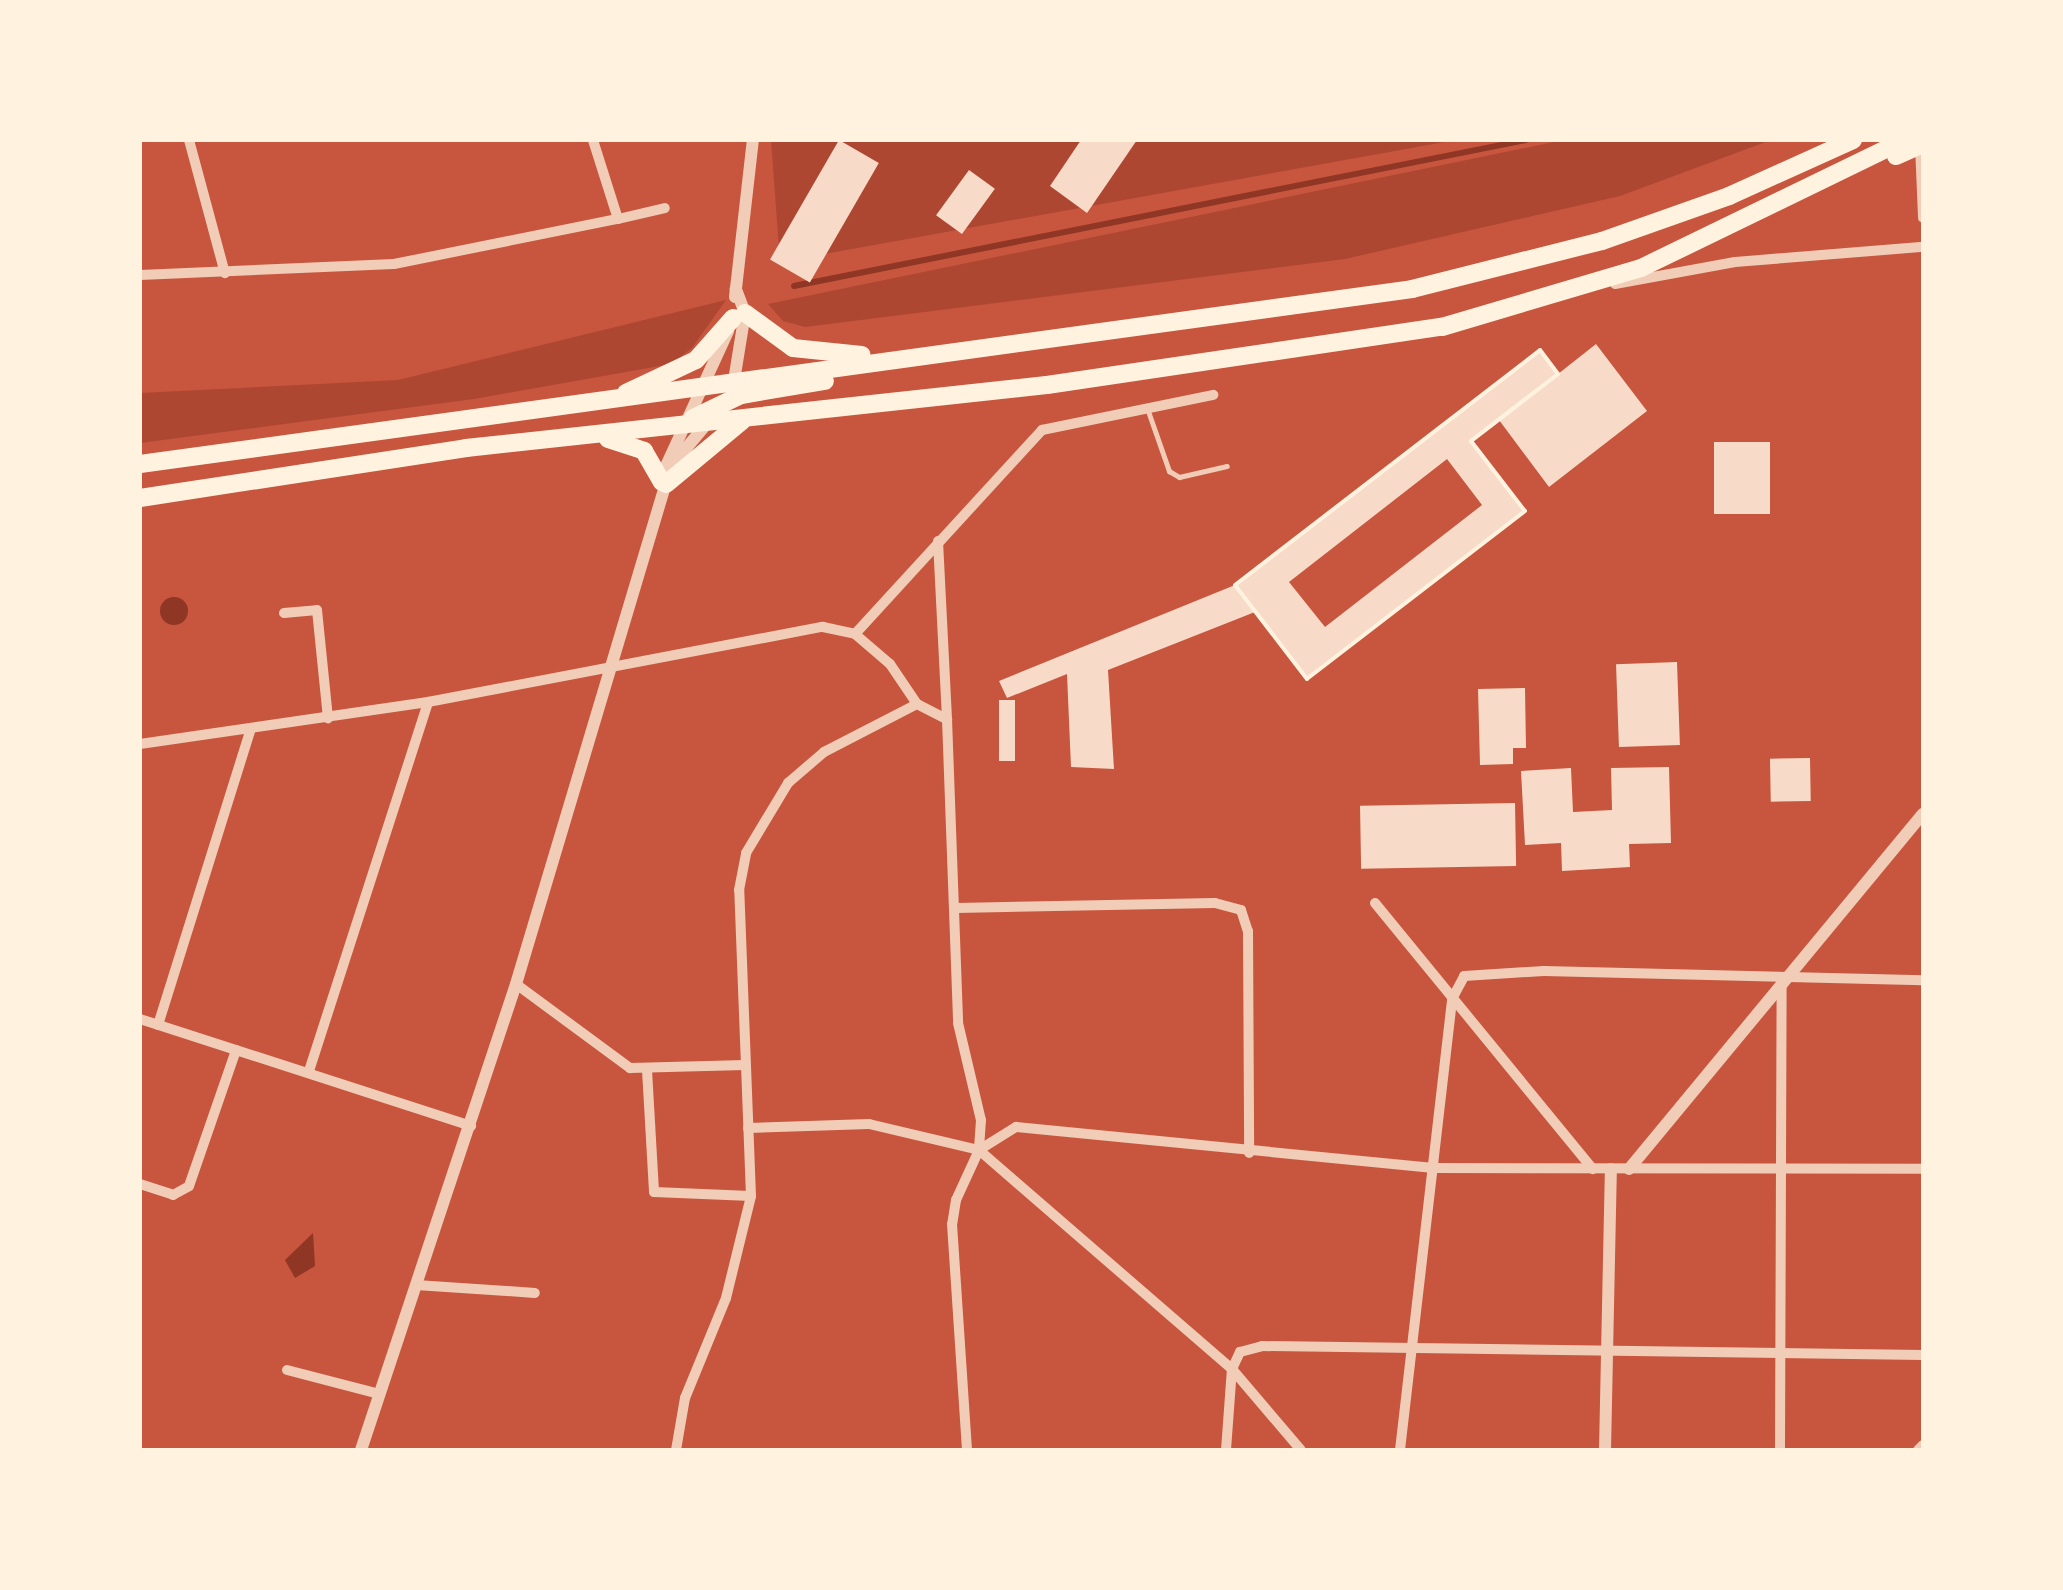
<!DOCTYPE html>
<style>
body{margin:0}
#map{position:relative;width:2063px;height:1590px;overflow:hidden;background:#c8553d;font-family:Manrope,sans-serif}
div>[style]{position:absolute}
.green>*{inset:0;background:#ae4732}
.water>*{inset:0;background:#8f3625}
.round{border-radius:50%}
.stream>*{height:6px;margin:-3px;padding:0 3px;transform-origin:3px;border-radius:3px;background:#8f3625}
.building>*{inset:0;background:#f7dbc8;transform-origin:0 0}
.path>*{height:4px;margin:-2px;padding:0 2px;transform-origin:2px;border-radius:2px;background:#fff3e0}
.service>*{height:5px;margin:-2.5px;padding:0 2.5px;transform-origin:2.5px;border-radius:2.5px;background:#f1ccb7}
.minor>*{height:10px;margin:-5px;padding:0 5px;transform-origin:5px;border-radius:5px;background:#f1ccb7}
.tertiary>*{height:12px;margin:-6px;padding:0 6px;transform-origin:6px;border-radius:6px;background:#f1ccb7}
.trunk>*{height:18px;margin:-9px;padding:0 9px;transform-origin:9px;border-radius:9px;background:#fff3e0}
span{translate:-50% -50%;white-space:nowrap;text-align:center;line-height:1.15;-webkit-text-stroke:8px #fff3e0;paint-order:stroke}
.frame{position:absolute;inset:0;border:142px solid #fff3e0;pointer-events:none}
</style>
<div id="map">
<div class="green">
<div style="clip-path:polygon(771px 140px,1456px 140px,780px 262px)"></div>
<div style="clip-path:polygon(1564px 140px,1771px 140px,1620px 196px,1345px 259px,805px 327px,783px 321px,768px 304px)"></div>
<div style="clip-path:polygon(726px 300px,692px 348px,671px 364px,474px 399px,140px 443px,140px 393px,398px 380px)"></div>
</div>
<div class="water">
<div class="round" style="left:160px;top:597px;width:28px;height:28px"></div>
<div style="clip-path:polygon(313px 1233px,315px 1266px,295px 1278px,285px 1260px)"></div>
</div>
<div class="stream">
<div style="left:794px;top:286px;width:746px;rotate:-11.28deg"></div>
</div>
<div class="building">
<div style="left:839px;top:140px;width:46px;height:138px;rotate:30deg"></div>
<div style="clip-path:polygon(1081px 140px,1137px 140px,1087px 213px,1050px 186px)"></div>
<div style="left:969px;top:170px;width:32px;height:56px;rotate:36deg"></div>
<div style="clip-path:polygon(evenodd,1596px 344px,1647px 411px,1549px 487px,1499px 420px,1471px 441px,1525px 511px,1307px 679px,1255px 612px,1108px 670px,1114px 769px,1071px 767px,1067px 674px,1007px 698px,999px 681px,1235px 585px,1540px 350px,1558px 374px,1596px 344px,1447px 459px,1482px 505px,1325px 627px,1289px 582px,1447px 459px)"></div>
<div style="left:1770px;top:442px;width:72px;height:56px;rotate:90deg"></div>
<div style="left:1677px;top:662px;width:83px;height:61px;rotate:88deg"></div>
<div style="clip-path:polygon(1525px 688px,1526px 748px,1513px 748px,1513px 764px,1480px 765px,1478px 689px)"></div>
<div style="left:999px;top:700px;width:16px;height:61px"></div>
<div style="left:1810px;top:758px;width:43px;height:40px;rotate:89deg"></div>
<div style="clip-path:polygon(1669px 767px,1671px 843px,1629px 844px,1630px 867px,1562px 871px,1561px 843px,1525px 845px,1521px 771px,1571px 768px,1573px 812px,1612px 810px,1611px 768px)"></div>
<div style="left:1515px;top:803px;width:63px;height:155px;rotate:89deg"></div>
</div>
<div class="path">
<div style="left:1540px;top:350px;width:30px;rotate:53deg"></div>
<div style="left:1558px;top:374px;width:110px;rotate:142.4deg"></div>
<div style="left:1471px;top:441px;width:88px;rotate:52.4deg"></div>
<div style="left:1525px;top:511px;width:275px;rotate:142.4deg"></div>
<div style="left:1307px;top:679px;width:118px;rotate:-127.5deg"></div>
<div style="left:1235px;top:585px;width:385px;rotate:-37.6deg"></div>
</div>
<div class="service">
<div style="left:1148px;top:411px;width:64px;rotate:70.7deg"></div>
<div style="left:1169px;top:471px;width:12px;rotate:31deg"></div>
<div style="left:1179px;top:477px;width:49px;rotate:-12.9deg"></div>
</div>
<div class="minor">
<div style="left:189px;top:140px;width:138px;rotate:74.9deg"></div>
<div style="left:1920px;top:145px;width:73px;rotate:87.6deg"></div>
<div style="left:618px;top:219px;width:48px;rotate:-13.2deg"></div>
<div style="left:140px;top:275px;width:254px;rotate:-2.5deg"></div>
<div style="left:394px;top:264px;width:228px;rotate:-11.4deg"></div>
<div style="left:618px;top:219px;width:83px;rotate:-107.6deg"></div>
<div style="left:1615px;top:284px;width:122px;rotate:-10.4deg"></div>
<div style="left:1735px;top:262px;width:189px;rotate:-4.6deg"></div>
<div style="left:938px;top:541px;width:178px;rotate:87.1deg"></div>
<div style="left:284px;top:613px;width:33px;rotate:-5deg"></div>
<div style="left:317px;top:610px;width:109px;rotate:84.2deg"></div>
<div style="left:855px;top:634px;width:46px;rotate:40.6deg"></div>
<div style="left:890px;top:664px;width:48px;rotate:56deg"></div>
<div style="left:917px;top:704px;width:34px;rotate:27deg"></div>
<div style="left:947px;top:719px;width:304px;rotate:87.9deg"></div>
<div style="left:958px;top:1023px;width:100px;rotate:76.7deg"></div>
<div style="left:981px;top:1120px;width:30px;rotate:94deg"></div>
<div style="left:979px;top:1150px;width:55px;rotate:114.7deg"></div>
<div style="left:956px;top:1200px;width:24px;rotate:99deg"></div>
<div style="left:952px;top:1224px;width:226px;rotate:86.2deg"></div>
<div style="left:855px;top:634px;width:277px;rotate:-47.5deg"></div>
<div style="left:1042px;top:430px;width:175px;rotate:-11.6deg"></div>
<div style="left:140px;top:744px;width:291px;rotate:-8.3deg"></div>
<div style="left:428px;top:702px;width:402px;rotate:-10.8deg"></div>
<div style="left:823px;top:627px;width:33px;rotate:12deg"></div>
<div style="left:1375px;top:903px;width:344px;rotate:50.7deg"></div>
<div style="left:956px;top:908px;width:259px;rotate:-1.1deg"></div>
<div style="left:1215px;top:903px;width:27px;rotate:15deg"></div>
<div style="left:1241px;top:910px;width:22px;rotate:72deg"></div>
<div style="left:1248px;top:931px;width:222px;rotate:89.7deg"></div>
<div style="left:516px;top:984px;width:142px;rotate:36.4deg"></div>
<div style="left:630px;top:1068px;width:115px;rotate:-1.5deg"></div>
<div style="left:140px;top:1019px;width:348px;rotate:17.9deg"></div>
<div style="left:158px;top:1025px;width:310px;rotate:-72.6deg"></div>
<div style="left:647px;top:1070px;width:122px;rotate:86.7deg"></div>
<div style="left:654px;top:1192px;width:97px;rotate:2.4deg"></div>
<div style="left:309px;top:1071px;width:388px;rotate:-72.1deg"></div>
<div style="left:748px;top:1128px;width:121px;rotate:-1.9deg"></div>
<div style="left:869px;top:1124px;width:113px;rotate:13.3deg"></div>
<div style="left:979px;top:1150px;width:335px;rotate:40.9deg"></div>
<div style="left:1232px;top:1369px;width:106px;rotate:49.6deg"></div>
<div style="left:979px;top:1150px;width:44px;rotate:-31.9deg"></div>
<div style="left:1016px;top:1127px;width:417px;rotate:5.6deg"></div>
<div style="left:1431px;top:1168px;width:492px;rotate:0.1deg"></div>
<div style="left:140px;top:1184px;width:35px;rotate:18deg"></div>
<div style="left:173px;top:1195px;width:18px;rotate:-29deg"></div>
<div style="left:189px;top:1186px;width:144px;rotate:-70.9deg"></div>
<div style="left:416px;top:1285px;width:119px;rotate:3.8deg"></div>
<div style="left:287px;top:1370px;width:95px;rotate:14.6deg"></div>
<div style="left:676px;top:1450px;width:53px;rotate:-80.2deg"></div>
<div style="left:685px;top:1398px;width:108px;rotate:-67.7deg"></div>
<div style="left:726px;top:1298px;width:105px;rotate:-76.2deg"></div>
<div style="left:751px;top:1196px;width:306px;rotate:-92.2deg"></div>
<div style="left:739px;top:890px;width:38px;rotate:-79deg"></div>
<div style="left:746px;top:853px;width:82px;rotate:-59deg"></div>
<div style="left:788px;top:783px;width:48px;rotate:-40.7deg"></div>
<div style="left:824px;top:752px;width:105px;rotate:-27.3deg"></div>
<div style="left:1226px;top:1450px;width:81px;rotate:-85.8deg"></div>
<div style="left:1232px;top:1369px;width:19px;rotate:-65deg"></div>
<div style="left:1240px;top:1352px;width:23px;rotate:-15deg"></div>
<div style="left:1262px;top:1346px;width:661px;rotate:0.78deg"></div>
<div style="left:1400px;top:1450px;width:454px;rotate:-83.4deg"></div>
<div style="left:1452px;top:999px;width:26px;rotate:-62deg"></div>
<div style="left:1464px;top:976px;width:80px;rotate:-3.6deg"></div>
<div style="left:1544px;top:971px;width:379px;rotate:1.4deg"></div>
<div style="left:1780px;top:1450px;width:464px;rotate:-89.8deg"></div>
<div style="left:1918px;top:1450px;width:7px;rotate:-45deg"></div>
</div>
<div class="tertiary">
<div style="left:735px;top:297px;width:158px;rotate:-83.5deg"></div>
<div style="left:733px;top:387px;width:75px;rotate:-80.8deg"></div>
<div style="left:745px;top:313px;width:26px;rotate:-111deg"></div>
<div style="left:666px;top:466px;width:149px;rotate:-65.3deg"></div>
<div style="left:1629px;top:1169px;width:461px;rotate:-50.4deg"></div>
<div style="left:361px;top:1450px;width:491px;rotate:-71.6deg"></div>
<div style="left:516px;top:984px;width:541px;rotate:-73.34deg"></div>
<div style="left:671px;top:466px;width:60px;rotate:-49.7deg"></div>
<div style="left:1605px;top:1450px;width:281px;rotate:-88.8deg"></div>
</div>
<div class="trunk">
<div style="left:1896px;top:156px;width:30px;rotate:-24deg"></div>
<div style="left:745px;top:313px;width:59px;rotate:36.1deg"></div>
<div style="left:793px;top:348px;width:69px;rotate:5.8deg"></div>
<div style="left:626px;top:393px;width:77px;rotate:-25.2deg"></div>
<div style="left:696px;top:360px;width:56px;rotate:-48.6deg"></div>
<div style="left:693px;top:418px;width:53px;rotate:-25.6deg"></div>
<div style="left:741px;top:395px;width:85px;rotate:-9.5deg"></div>
<div style="left:608px;top:439px;width:38px;rotate:18deg"></div>
<div style="left:644px;top:451px;width:36px;rotate:60deg"></div>
<div style="left:140px;top:464px;width:1284px;rotate:-7.83deg"></div>
<div style="left:1412px;top:289px;width:196px;rotate:-14.2deg"></div>
<div style="left:1602px;top:241px;width:135px;rotate:-19.5deg"></div>
<div style="left:1729px;top:196px;width:136px;rotate:-24.3deg"></div>
<div style="left:666px;top:484px;width:99px;rotate:-39.7deg"></div>
<div style="left:140px;top:498px;width:330px;rotate:-8.7deg"></div>
<div style="left:466px;top:448px;width:584px;rotate:-6.19deg"></div>
<div style="left:1047px;top:385px;width:399px;rotate:-8.4deg"></div>
<div style="left:1442px;top:327px;width:208px;rotate:-16.5deg"></div>
<div style="left:1641px;top:268px;width:293px;rotate:-25.9deg"></div>
</div>
<div class="frame"></div>
</div>
